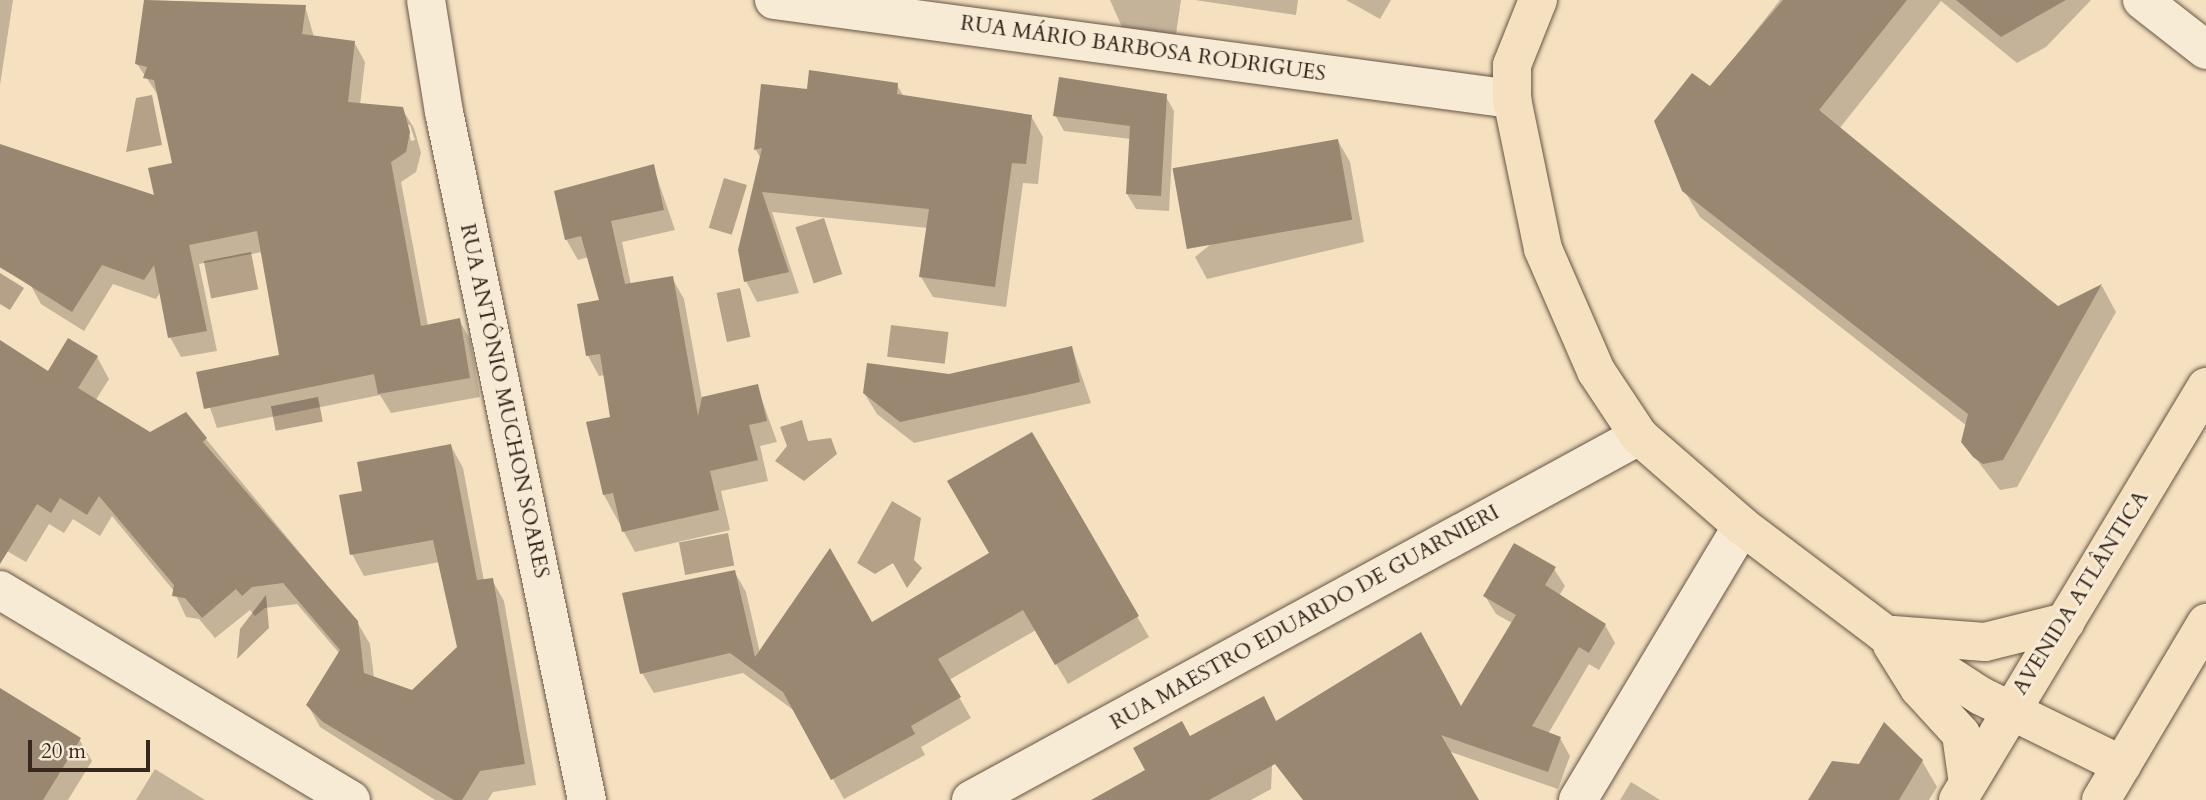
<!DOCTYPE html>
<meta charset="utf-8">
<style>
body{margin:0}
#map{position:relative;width:2206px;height:800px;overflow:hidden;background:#f5e0c0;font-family:Cardo,serif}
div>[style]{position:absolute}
.water>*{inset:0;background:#b4a188;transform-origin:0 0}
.shadow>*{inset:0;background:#0003}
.building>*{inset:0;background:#998771;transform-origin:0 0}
.roads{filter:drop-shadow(0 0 2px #665545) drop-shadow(0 0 2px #665545)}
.minor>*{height:38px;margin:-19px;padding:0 19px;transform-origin:19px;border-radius:19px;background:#f8ebd6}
.major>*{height:38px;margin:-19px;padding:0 19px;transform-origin:19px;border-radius:19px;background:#f5e0c0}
span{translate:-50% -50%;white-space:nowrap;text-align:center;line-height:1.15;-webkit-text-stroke:6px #f8ebd6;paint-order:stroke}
.street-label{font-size:21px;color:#36271c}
.scale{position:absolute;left:28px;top:740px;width:122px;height:32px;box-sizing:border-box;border:4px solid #36271c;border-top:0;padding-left:9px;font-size:21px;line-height:24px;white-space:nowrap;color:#36271c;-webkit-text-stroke:5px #f8ebd6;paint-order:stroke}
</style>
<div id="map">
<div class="water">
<div style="clip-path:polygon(152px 95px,162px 145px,126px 152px,136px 98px)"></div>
<div style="left:724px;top:178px;width:24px;height:52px;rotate:17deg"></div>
<div style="left:824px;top:218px;width:59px;height:30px;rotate:72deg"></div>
<div style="left:251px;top:252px;width:38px;height:48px;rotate:79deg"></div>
<div style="clip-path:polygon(0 273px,24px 288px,10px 310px,0 304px)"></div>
<div style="left:740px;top:288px;width:50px;height:24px;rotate:78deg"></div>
<div style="left:891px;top:325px;width:58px;height:32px;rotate:7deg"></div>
<div style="left:318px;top:397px;width:25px;height:48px;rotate:79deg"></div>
<div style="clip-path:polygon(802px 420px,808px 441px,831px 438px,837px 454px,804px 481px,775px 461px,787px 446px,780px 427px)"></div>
<div style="clip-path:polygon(892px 501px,921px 518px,914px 560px,922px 568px,907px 588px,893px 563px,875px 574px,857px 563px)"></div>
<div style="left:728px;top:533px;width:33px;height:50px;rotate:79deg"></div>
<div style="clip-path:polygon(266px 595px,269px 628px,237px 659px,240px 629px)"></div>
</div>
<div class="shadow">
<div style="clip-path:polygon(0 0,13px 0,0 85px)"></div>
<div style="clip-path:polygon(evenodd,145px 0,305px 6px,314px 37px,354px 42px,365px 62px,360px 105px,402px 109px,414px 128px,421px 153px,416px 172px,401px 182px,428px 326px,459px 320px,470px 339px,480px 397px,391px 413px,380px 395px,217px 428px,198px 373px,281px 356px,262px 252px,199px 264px,217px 351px,181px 357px,170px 337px,161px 291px,156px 299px,113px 284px,84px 331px,41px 304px,30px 284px,0 268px,0 146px,157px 198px,174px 164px,160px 98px,137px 64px,145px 0,407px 125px,410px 125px,415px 140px,411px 141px,407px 125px)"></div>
<div style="clip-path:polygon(1110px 0,1181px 0,1176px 34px,1122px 27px)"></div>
<div style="clip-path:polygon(1195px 0,1298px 0,1296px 15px)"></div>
<div style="clip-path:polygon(1346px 0,1391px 0,1380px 19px)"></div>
<div style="clip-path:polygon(1780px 0,2091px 0,2046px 47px,2017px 63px,1941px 1px,1839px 129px,2058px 308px,2102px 286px,2116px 312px,2017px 487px,2000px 490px,1963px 442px,1967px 426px,1700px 217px,1684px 190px,1710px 89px)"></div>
<div style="clip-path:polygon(897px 85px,904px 97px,1031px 116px,1043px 137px,1038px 184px,1023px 183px,1006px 307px,933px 297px,921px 277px,928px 228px,772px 212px,799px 293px,757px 302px,746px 281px,761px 159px,756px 150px,763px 86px,808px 91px)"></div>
<div style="clip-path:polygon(1165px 95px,1174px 111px,1169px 211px,1136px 209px,1127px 194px,1131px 139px,1064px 131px,1055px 115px)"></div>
<div style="clip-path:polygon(1338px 141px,1350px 162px,1364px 242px,1207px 279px,1195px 257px)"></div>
<div style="clip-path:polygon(653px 166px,675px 230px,622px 242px,631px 285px,672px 278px,684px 299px,702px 399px,757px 386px,777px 442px,760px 446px,768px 481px,721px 491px,730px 530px,635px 552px,604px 495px,588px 424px,612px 418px,605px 375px,599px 376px,588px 356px,579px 305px,601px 301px,589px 257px,578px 260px,566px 239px)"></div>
<div style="clip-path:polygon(0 343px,48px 373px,97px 357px,109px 379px,95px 401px,150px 434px,206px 439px,357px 622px,370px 644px,374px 678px,412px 692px,459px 648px,440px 562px,364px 576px,352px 554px,364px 492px,451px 446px,463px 468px,484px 581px,492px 580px,504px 601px,536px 785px,493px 792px,488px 800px,435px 800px,320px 727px,308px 705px,340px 654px,297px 604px,265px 608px,255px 616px,250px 610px,215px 638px,199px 619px,186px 617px,174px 591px,112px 516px,100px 536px,73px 519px,64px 533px,49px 524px,26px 562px,0 547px)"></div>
<div style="clip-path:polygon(1072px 348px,1091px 403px,914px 443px,877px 414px,864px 393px)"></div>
<div style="clip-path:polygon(1031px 434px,1149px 637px,1068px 684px,1036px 630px,949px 680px,971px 718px,921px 747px,925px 755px,844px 799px,796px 712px,743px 673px,654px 693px,642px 673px,734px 571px,746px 592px,760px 653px,871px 624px,992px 554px)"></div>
<div style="clip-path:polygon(1554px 569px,1565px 586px,1559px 596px,1605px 625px,1615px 643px,1599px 670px,1589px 664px,1548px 734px,1560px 738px,1570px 756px,1558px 789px,1448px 751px,1477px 800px,1304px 800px,1273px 745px,1271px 789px,1251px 800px,1121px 800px,1190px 738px,1264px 698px,1274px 724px,1461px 709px,1512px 623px,1496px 614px,1485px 596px)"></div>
<div style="clip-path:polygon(0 696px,79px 739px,92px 761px,68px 800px,0 800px)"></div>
<div style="clip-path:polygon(1922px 761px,1937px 787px,1929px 800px,1810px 800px,1859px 766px)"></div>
<div style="clip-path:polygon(155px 769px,205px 800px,136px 800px)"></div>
<div style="clip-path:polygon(1631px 782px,1660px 800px,1620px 800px)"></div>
</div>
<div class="building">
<div style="clip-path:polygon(144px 0,306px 5px,302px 34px,355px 41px,348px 102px,403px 107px,410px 132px,406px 152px,391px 162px,421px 326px,460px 318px,470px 378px,378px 394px,374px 374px,204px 409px,196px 372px,279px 355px,257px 231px,189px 245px,207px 331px,168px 338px,154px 265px,144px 280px,102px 265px,72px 312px,0 267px,0 144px,154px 195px,148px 168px,172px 163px,154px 80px,143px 78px,147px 67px,135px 64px)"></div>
<div style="clip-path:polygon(1783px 0,1907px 0,1819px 110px,2058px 306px,2102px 284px,2003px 460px,1983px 464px,1973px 457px,1961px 442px,1968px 414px,1682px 191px,1654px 121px,1692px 73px,1710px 86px)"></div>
<div style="clip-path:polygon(1956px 0,2066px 0,2001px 37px)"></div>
<div style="clip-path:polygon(809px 70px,898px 83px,897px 94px,1032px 115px,1026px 164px,1012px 163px,995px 287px,919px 277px,929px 209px,762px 192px,789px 272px,744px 282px,738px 250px,762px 148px,754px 150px,761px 84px,807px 89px)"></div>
<div style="clip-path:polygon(1059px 77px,1167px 94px,1161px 196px,1126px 194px,1130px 126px,1053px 116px)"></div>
<div style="left:1338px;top:139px;width:82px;height:168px;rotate:80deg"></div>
<div style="clip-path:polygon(654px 164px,664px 210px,611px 221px,625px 284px,673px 276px,698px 416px,702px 397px,758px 384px,767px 421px,749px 425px,758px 460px,710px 471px,719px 510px,622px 532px,613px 493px,603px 495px,586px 422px,610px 417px,600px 354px,586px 356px,577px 304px,599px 300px,581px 236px,565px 240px,554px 191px)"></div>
<div style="clip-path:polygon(68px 338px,98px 356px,78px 388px,150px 432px,186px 412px,207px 438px,203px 442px,358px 621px,364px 673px,412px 690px,457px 647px,433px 540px,350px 555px,339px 495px,362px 491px,357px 462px,451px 444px,477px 580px,493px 578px,525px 764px,480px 771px,462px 800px,454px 800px,323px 722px,306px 705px,340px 650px,283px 583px,252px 587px,242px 596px,236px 589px,202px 618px,185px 598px,172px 596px,174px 585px,99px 496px,87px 515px,60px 498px,51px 513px,37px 504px,0 564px,0 340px,48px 371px)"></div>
<div style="clip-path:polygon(1072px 346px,1080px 382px,1030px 394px,900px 422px,863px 393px,867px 363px,949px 374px)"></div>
<div style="clip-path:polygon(1032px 432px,1139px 616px,1055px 665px,1023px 610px,938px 659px,961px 697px,911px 726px,915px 734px,831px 780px,783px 692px,730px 653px,640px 674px,622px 593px,735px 570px,755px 657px,830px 548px,872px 622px,989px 553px,947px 481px)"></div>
<div style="clip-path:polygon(1514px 543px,1556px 567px,1545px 585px,1606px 624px,1589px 653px,1579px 647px,1532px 726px,1561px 737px,1548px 772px,1441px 735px,1479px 800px,1303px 800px,1275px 764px,1209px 800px,1091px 800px,1145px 770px,1133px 748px,1182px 721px,1190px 736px,1264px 696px,1276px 721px,1421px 632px,1461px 706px,1516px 615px,1483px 596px)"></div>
<div style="clip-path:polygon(0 688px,81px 738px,43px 800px,0 800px)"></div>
<div style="clip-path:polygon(1884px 722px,1923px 760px,1899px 800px,1808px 800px,1832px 761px,1859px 764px)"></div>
</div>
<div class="roads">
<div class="minor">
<div style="left:426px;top:0;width:113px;rotate:80.9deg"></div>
<div style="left:444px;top:112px;width:703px;rotate:78.26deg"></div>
<div style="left:774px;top:0;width:745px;rotate:7.64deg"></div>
<div style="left:2142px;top:0;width:81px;rotate:38deg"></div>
<div style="left:0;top:590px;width:409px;rotate:30.9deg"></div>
<div style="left:971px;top:800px;width:761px;rotate:-28.59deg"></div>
<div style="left:1578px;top:800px;width:319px;rotate:-59.1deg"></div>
</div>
<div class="major">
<div style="left:1538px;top:0;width:70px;rotate:111.8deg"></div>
<div style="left:1512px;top:65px;width:34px;rotate:90deg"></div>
<div style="left:1512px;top:99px;width:153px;rotate:78.3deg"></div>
<div style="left:1543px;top:249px;width:133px;rotate:66.5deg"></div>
<div style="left:1596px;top:371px;width:78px;rotate:56.5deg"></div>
<div style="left:1639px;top:436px;width:137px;rotate:41.1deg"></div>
<div style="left:1742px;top:526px;width:179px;rotate:37.1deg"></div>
<div style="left:1885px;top:634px;width:114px;rotate:32.9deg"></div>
<div style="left:1981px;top:696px;width:157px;rotate:26.1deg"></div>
<div style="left:1893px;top:635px;width:92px;rotate:4.4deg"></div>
<div style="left:1985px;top:642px;width:83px;rotate:-13.9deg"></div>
<div style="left:1892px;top:645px;width:51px;rotate:57.9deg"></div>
<div style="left:1919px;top:688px;width:62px;rotate:47.6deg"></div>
<div style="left:1961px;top:734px;width:49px;rotate:81.9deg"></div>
<div style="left:1958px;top:800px;width:482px;rotate:-59deg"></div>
<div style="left:2101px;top:800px;width:206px;rotate:-59.3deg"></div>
</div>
</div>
<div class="street-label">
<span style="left:1143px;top:49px;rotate:8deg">RUA MÁRIO BARBOSA RODRIGUES</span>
<span style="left:504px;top:401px;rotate:78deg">RUA ANTÔNIO MUCHON SOARES</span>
<span style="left:2081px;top:593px;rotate:-58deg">AVENIDA ATLÂNTICA</span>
<span style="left:1305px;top:618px;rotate:-29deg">RUA MAESTRO EDUARDO DE GUARNIERI</span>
</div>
<div class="scale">20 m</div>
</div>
